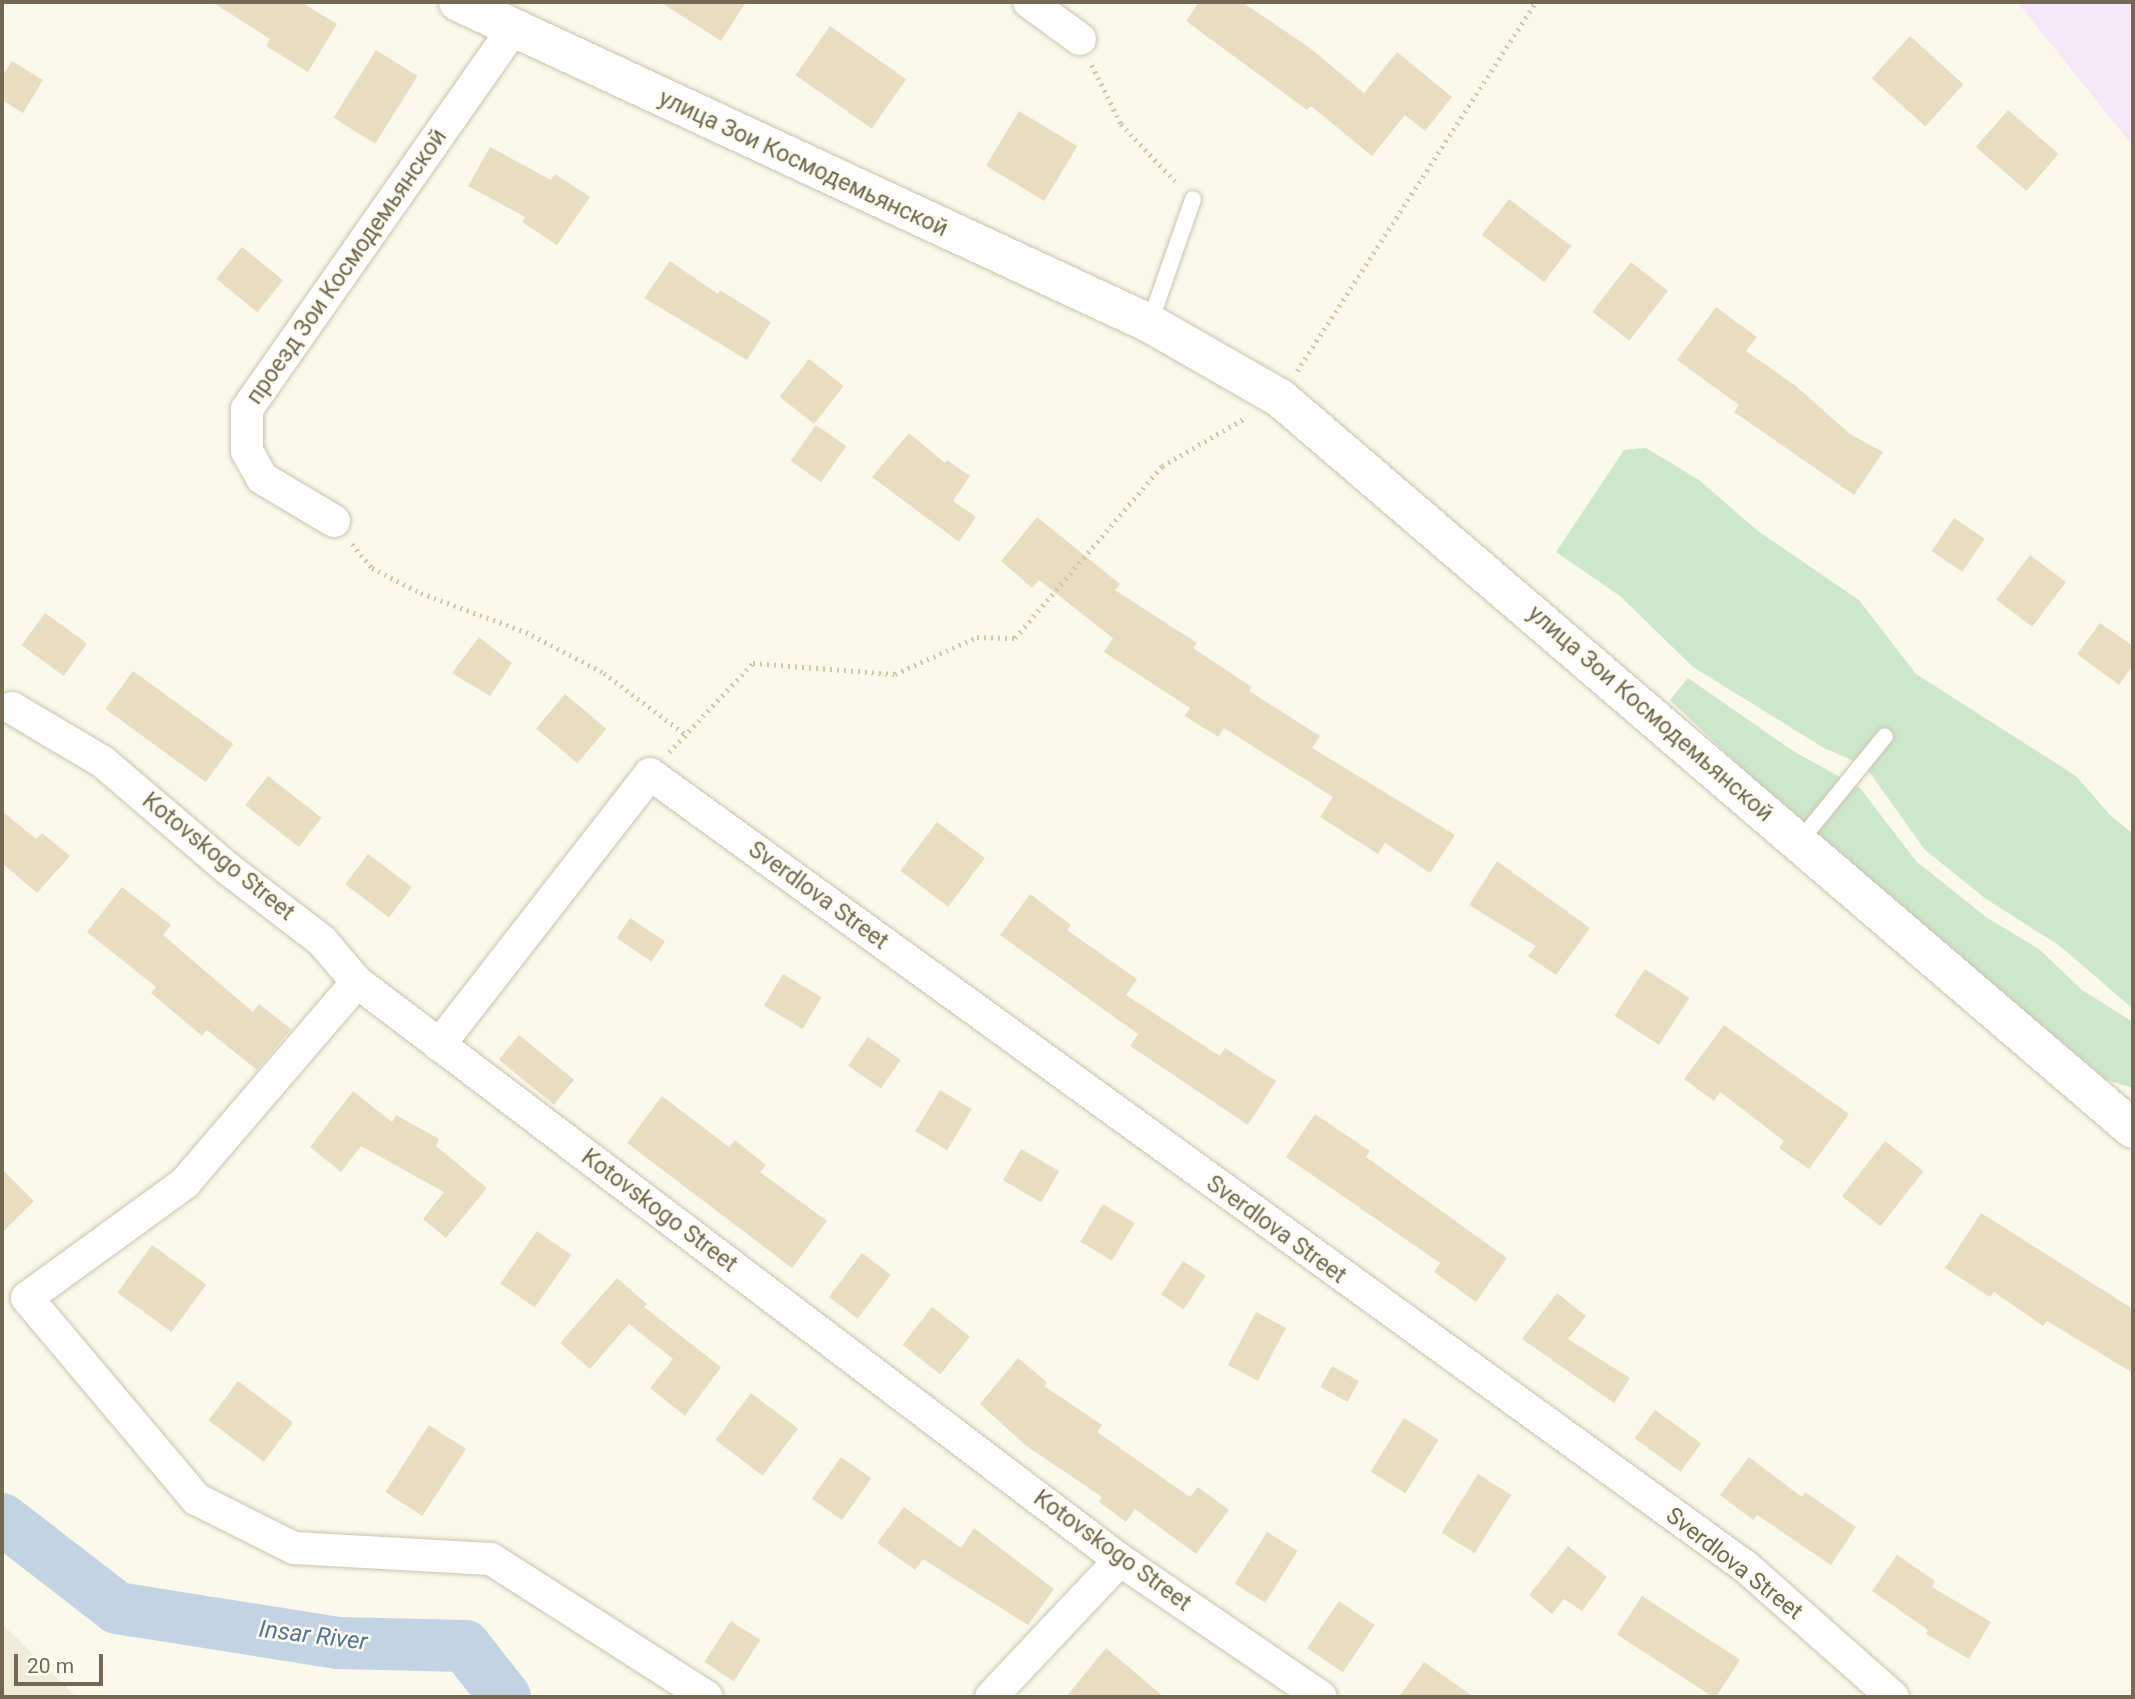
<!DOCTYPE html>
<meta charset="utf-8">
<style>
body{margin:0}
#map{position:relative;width:2135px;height:1699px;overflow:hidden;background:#fbf9eb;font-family:Roboto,sans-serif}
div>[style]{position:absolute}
.residential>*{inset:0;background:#eeecd8}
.education>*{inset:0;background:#f6e8f7}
.green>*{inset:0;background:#cde7cb}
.river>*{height:52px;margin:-26px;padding:0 26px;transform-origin:26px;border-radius:26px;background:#c2d3e3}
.building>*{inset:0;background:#e8ddc1;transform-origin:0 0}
.path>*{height:4.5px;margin-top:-2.25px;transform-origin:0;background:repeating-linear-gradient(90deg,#d2c6a9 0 2px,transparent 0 7px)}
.roads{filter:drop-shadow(0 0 2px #c9c3af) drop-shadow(0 0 2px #c9c3af)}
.service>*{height:16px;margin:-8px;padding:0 8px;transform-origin:8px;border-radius:8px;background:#fff}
.minor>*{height:32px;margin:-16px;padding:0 16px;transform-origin:16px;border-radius:16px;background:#fff}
.tertiary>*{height:38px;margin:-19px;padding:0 19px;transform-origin:19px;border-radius:19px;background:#fff}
span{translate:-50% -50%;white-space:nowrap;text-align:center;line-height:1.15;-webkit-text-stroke:5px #fdfcf2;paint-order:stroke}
.street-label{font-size:23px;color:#736851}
.water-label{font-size:24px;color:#547491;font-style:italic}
.frame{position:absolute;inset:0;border:4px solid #736851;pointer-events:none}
.scale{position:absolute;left:14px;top:1654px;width:89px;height:32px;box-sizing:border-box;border:4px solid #736851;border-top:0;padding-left:9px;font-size:21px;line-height:24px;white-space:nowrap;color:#736851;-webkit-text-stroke:5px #fdfcf2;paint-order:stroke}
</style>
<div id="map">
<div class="residential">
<div style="clip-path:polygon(2px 1624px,73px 1694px,86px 1697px,2px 1697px)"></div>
</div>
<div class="education">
<div style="clip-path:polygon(2017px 2px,2133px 2px,2133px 146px)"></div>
</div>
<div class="green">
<div style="clip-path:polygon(1646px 448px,1699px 480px,1758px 531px,1859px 600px,1916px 674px,2076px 776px,2109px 814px,2133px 834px,2133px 1009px,2060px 946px,1986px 899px,1925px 850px,1865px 766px,1824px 748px,1693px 667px,1620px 596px,1556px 552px,1624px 450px)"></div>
<div style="clip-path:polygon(1688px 678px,1793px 751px,1860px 788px,1916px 861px,1986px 917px,2039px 949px,2082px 990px,2133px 1022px,2133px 1088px,2107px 1080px,1824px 845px,1670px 700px)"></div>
</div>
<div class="river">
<div style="left:2px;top:1519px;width:145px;rotate:37.7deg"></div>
<div style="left:117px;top:1608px;width:225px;rotate:9deg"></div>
<div style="left:339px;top:1643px;width:126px;rotate:1.4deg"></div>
<div style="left:465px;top:1646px;width:65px;rotate:51.9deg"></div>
</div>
<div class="building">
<div style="clip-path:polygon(212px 2px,301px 2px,337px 24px,308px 72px,266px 46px,270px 39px)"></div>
<div style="clip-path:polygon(660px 2px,746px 2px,721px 41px)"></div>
<div style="clip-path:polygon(1199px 2px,1242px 2px,1310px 48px,1364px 93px,1397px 52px,1452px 97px,1425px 131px,1405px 115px,1372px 156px,1311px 106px,1307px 110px,1186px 21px)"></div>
<div style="left:830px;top:26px;width:93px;height:60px;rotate:35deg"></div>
<div style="left:1910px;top:36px;width:72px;height:57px;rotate:42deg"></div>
<div style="left:376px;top:50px;width:49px;height:80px;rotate:32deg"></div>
<div style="clip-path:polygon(12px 61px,43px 80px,23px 113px,2px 100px,2px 77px)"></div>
<div style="left:2008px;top:110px;width:67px;height:49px;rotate:41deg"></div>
<div style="left:1019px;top:111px;width:68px;height:64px;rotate:31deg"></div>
<div style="clip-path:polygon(490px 147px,551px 180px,555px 174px,590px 197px,557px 245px,522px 222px,525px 217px,468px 186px)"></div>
<div style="left:1509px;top:199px;width:78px;height:45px;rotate:37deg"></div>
<div style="left:242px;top:247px;width:53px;height:41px;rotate:39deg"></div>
<div style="clip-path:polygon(670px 261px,718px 294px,720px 290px,771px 322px,747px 360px,644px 298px)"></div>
<div style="left:1631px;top:262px;width:47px;height:63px;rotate:38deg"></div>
<div style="clip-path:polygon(1716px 307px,1757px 337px,1746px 351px,1796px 386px,1850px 434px,1883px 452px,1854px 495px,1734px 412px,1739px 405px,1677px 360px)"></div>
<div style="left:809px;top:359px;width:44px;height:48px;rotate:38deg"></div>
<div style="left:816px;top:425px;width:37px;height:44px;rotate:35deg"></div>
<div style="clip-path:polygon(909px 433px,945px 463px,947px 460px,970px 476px,953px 501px,976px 517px,959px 542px,872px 477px)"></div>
<div style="clip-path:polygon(1037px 517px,1120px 584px,1115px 590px,1197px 643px,1193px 648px,1252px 687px,1249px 691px,1320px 736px,1312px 748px,1455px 835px,1430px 873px,1385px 843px,1378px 854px,1320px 817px,1333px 797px,1224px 728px,1218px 737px,1185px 716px,1190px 708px,1104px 652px,1113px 638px,1039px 580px,1032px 588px,1001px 561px)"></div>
<div style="left:1954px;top:518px;width:37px;height:40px;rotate:34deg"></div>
<div style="left:2030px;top:555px;width:45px;height:56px;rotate:37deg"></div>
<div style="left:45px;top:613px;width:52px;height:40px;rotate:36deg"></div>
<div style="clip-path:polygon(2100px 623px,2133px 646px,2133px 665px,2119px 685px,2077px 654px)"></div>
<div style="clip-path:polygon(479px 637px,512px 663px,490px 696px,452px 673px)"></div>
<div style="left:133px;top:671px;width:124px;height:47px;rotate:36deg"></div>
<div style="left:565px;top:694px;width:54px;height:45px;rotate:40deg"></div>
<div style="left:268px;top:776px;width:68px;height:37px;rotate:38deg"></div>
<div style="clip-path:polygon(2px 811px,36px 839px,42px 833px,70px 856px,37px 893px,2px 863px)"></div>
<div style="left:937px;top:822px;width:60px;height:61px;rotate:37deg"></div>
<div style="left:368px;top:854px;width:55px;height:38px;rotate:37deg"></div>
<div style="clip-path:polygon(1497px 861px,1590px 928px,1556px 975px,1528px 956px,1536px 946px,1469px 905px)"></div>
<div style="clip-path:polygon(122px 887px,171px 925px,163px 935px,253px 1012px,259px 1004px,291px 1029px,257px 1070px,207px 1030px,202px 1036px,151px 993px,156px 987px,87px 932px)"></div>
<div style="clip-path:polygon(1030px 894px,1071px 925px,1067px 930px,1137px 979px,1126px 995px,1220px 1056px,1225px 1048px,1276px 1081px,1248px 1125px,1130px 1046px,1138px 1034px,1000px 935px)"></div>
<div style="left:630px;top:918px;width:42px;height:24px;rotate:34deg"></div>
<div style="left:1645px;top:969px;width:53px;height:56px;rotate:33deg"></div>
<div style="left:783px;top:974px;width:45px;height:37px;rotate:31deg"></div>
<div style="clip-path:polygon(1724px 1025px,1849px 1114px,1809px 1169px,1779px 1148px,1784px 1141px,1720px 1092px,1714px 1101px,1684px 1079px)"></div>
<div style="left:519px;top:1035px;width:71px;height:32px;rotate:39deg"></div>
<div style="left:868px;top:1037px;width:40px;height:35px;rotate:35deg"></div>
<div style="left:940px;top:1090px;width:37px;height:48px;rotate:31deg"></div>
<div style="clip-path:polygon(353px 1091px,392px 1122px,396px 1115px,439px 1139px,436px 1146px,487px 1188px,446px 1238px,423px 1219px,444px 1192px,361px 1146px,341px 1172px,310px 1147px)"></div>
<div style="clip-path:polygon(662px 1096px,729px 1147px,735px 1140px,766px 1165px,760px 1172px,827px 1221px,792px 1268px,627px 1143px)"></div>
<div style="clip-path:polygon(1315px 1114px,1370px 1151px,1366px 1157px,1507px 1258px,1476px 1302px,1434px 1272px,1440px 1263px,1286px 1157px)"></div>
<div style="left:1885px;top:1141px;width:49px;height:70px;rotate:38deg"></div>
<div style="left:1021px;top:1149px;width:44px;height:36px;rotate:30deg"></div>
<div style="clip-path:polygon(2px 1169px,34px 1201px,2px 1233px)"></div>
<div style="left:1103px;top:1204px;width:37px;height:44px;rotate:31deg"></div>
<div style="clip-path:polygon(1981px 1213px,2133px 1309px,2133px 1373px,2047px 1321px,2043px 1326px,1994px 1292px,1990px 1297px,1945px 1268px)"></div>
<div style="left:537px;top:1231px;width:42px;height:64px;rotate:35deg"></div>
<div style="left:152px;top:1245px;width:67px;height:59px;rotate:36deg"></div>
<div style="left:862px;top:1253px;width:36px;height:55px;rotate:37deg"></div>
<div style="left:1183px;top:1261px;width:27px;height:40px;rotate:33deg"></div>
<div style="clip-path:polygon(617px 1278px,647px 1304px,644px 1307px,721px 1367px,685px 1416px,650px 1388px,673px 1359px,629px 1324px,590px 1369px,560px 1343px)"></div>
<div style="clip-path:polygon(1557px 1293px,1586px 1316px,1568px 1339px,1630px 1378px,1614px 1403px,1522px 1339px)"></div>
<div style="left:932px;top:1307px;width:48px;height:48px;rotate:38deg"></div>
<div style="left:1256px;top:1312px;width:34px;height:60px;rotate:28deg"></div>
<div style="clip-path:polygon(1018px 1358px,1047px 1382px,1044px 1386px,1102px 1425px,1097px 1432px,1190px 1497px,1198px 1487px,1229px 1510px,1196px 1554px,1135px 1509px,1126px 1522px,1099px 1502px,1102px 1497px,1025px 1445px,980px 1404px)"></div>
<div style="left:1332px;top:1366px;width:31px;height:24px;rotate:29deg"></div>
<div style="left:238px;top:1381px;width:69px;height:49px;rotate:37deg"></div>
<div style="left:751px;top:1393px;width:59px;height:59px;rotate:37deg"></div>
<div style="left:1655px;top:1410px;width:57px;height:35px;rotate:36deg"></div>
<div style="left:1404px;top:1418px;width:41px;height:63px;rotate:32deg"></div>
<div style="left:429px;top:1425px;width:44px;height:80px;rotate:33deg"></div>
<div style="left:841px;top:1457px;width:37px;height:51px;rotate:35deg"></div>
<div style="clip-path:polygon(1749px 1457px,1802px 1497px,1805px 1492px,1856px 1527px,1831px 1565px,1757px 1515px,1753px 1520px,1720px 1495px)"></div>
<div style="left:1478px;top:1474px;width:39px;height:69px;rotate:32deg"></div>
<div style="clip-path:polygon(904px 1507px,961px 1548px,974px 1528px,1054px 1589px,1028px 1625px,923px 1559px,915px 1570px,877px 1543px)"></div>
<div style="left:1267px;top:1532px;width:36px;height:61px;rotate:32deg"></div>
<div style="clip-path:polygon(1568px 1546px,1607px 1577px,1582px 1611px,1564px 1599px,1552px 1614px,1529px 1595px)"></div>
<div style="clip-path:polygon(1897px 1555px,1935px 1581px,1932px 1587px,1991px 1622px,1969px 1659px,1926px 1634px,1928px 1630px,1872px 1591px)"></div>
<div style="left:1642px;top:1596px;width:117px;height:46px;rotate:33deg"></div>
<div style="left:1339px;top:1601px;width:43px;height:57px;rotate:34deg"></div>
<div style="left:731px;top:1621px;width:35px;height:49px;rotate:33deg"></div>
<div style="clip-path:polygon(1106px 1648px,1164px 1697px,1066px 1697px)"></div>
<div style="clip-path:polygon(1424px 1662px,1474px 1697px,1399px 1697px)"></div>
</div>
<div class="path">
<div style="left:1092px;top:65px;width:66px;rotate:63.8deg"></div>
<div style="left:1121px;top:124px;width:83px;rotate:46.5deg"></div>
<div style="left:1297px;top:371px;width:440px;rotate:-57.1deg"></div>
<div style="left:352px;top:544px;width:31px;rotate:50deg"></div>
<div style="left:372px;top:568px;width:55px;rotate:27deg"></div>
<div style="left:421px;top:593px;width:112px;rotate:20.4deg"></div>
<div style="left:526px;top:632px;width:88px;rotate:27.7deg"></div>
<div style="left:604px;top:673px;width:101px;rotate:37deg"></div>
<div style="left:669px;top:752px;width:122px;rotate:-46.7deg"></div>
<div style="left:753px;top:663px;width:142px;rotate:4.4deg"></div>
<div style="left:895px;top:674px;width:90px;rotate:-24.3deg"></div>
<div style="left:977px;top:637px;width:38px;rotate:2deg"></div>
<div style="left:1015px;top:638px;width:226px;rotate:-49.5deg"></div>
<div style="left:1162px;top:466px;width:96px;rotate:-30deg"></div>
</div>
<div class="roads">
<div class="service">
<div style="left:1150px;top:322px;width:130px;rotate:-70.7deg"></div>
<div style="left:1799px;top:842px;width:136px;rotate:-50.9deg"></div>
</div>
<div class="minor">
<div style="left:1029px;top:2px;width:63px;rotate:36deg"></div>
<div style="left:334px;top:521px;width:84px;rotate:-149.2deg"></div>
<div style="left:262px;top:478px;width:31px;rotate:-119deg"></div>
<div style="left:247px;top:451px;width:42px;rotate:-90deg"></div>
<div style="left:247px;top:409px;width:462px;rotate:-55deg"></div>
<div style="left:12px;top:708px;width:106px;rotate:30.7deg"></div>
<div style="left:103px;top:762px;width:163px;rotate:40.5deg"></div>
<div style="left:227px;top:868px;width:120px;rotate:37.5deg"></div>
<div style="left:322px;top:941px;width:54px;rotate:49.5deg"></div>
<div style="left:357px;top:982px;width:957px;rotate:37.15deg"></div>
<div style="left:1120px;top:1560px;width:243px;rotate:34.3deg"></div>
<div style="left:357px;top:982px;width:265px;rotate:130.6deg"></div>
<div style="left:185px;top:1183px;width:195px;rotate:144deg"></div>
<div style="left:27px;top:1298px;width:263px;rotate:49.9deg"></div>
<div style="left:196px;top:1499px;width:110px;rotate:26.6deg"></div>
<div style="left:294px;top:1548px;width:197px;rotate:3.2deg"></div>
<div style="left:491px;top:1559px;width:256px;rotate:32.6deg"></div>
<div style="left:439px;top:1045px;width:343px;rotate:-52.1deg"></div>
<div style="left:650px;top:774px;width:1353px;rotate:35.89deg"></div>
<div style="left:1746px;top:1567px;width:196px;rotate:41.5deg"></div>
<div style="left:991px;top:1697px;width:188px;rotate:-46.7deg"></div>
</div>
<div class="tertiary">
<div style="left:458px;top:2px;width:762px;rotate:24.92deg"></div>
<div style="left:1149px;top:323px;width:151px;rotate:29.8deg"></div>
<div style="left:1280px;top:398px;width:1123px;rotate:40.6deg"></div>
</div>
</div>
<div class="street-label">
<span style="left:803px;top:164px;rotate:25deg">улица Зои Космодемьянской</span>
<span style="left:347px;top:267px;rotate:-55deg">проезд Зои Космодемьянской</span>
<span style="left:1650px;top:714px;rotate:41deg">улица Зои Космодемьянской</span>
<span style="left:218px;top:857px;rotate:39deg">Kotovskogo Street</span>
<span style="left:818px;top:896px;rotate:36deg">Sverdlova Street</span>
<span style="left:659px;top:1211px;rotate:37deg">Kotovskogo Street</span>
<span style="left:1276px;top:1230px;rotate:36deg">Sverdlova Street</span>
<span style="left:1112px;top:1551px;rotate:36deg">Kotovskogo Street</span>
<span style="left:1734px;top:1564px;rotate:38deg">Sverdlova Street</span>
</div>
<div class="water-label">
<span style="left:313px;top:1636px;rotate:7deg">Insar River</span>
</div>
<div class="frame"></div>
<div class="scale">20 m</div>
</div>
